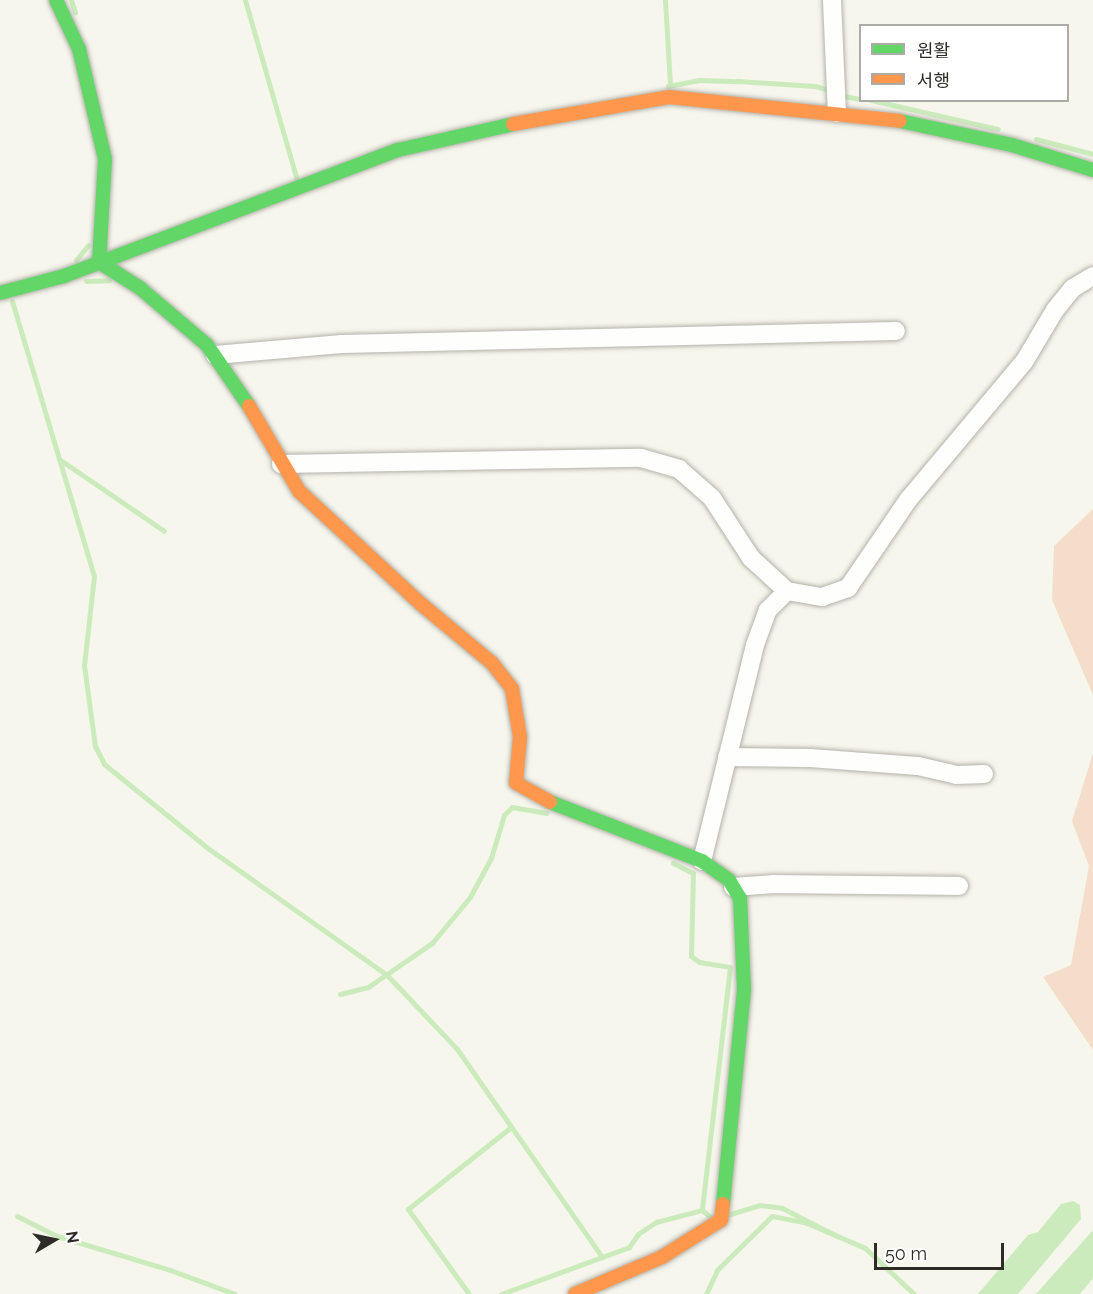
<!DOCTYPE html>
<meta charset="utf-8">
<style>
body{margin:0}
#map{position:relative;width:1093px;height:1294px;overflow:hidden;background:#f7f6ec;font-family:Raleway,"Noto Sans KR",sans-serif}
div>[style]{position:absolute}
.green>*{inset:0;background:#f4ddc9}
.water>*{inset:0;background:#ccebbd}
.stream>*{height:5px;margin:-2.5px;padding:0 2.5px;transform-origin:2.5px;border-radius:2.5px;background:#ccebbd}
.roads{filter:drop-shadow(0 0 2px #b3b2ab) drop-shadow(0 0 2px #b3b2ab)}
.street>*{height:18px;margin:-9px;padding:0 9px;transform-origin:9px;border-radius:9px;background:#fefefc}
.fast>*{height:14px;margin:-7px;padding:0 7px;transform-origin:7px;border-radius:7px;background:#63d668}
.slow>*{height:14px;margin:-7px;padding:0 7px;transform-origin:7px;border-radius:7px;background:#ff974d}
span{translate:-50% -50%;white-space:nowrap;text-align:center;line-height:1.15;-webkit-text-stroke:6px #fff;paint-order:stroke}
.legend{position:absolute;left:859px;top:24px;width:210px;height:78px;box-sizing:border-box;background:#fff;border:2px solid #ababa8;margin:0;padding:8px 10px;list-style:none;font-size:18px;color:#2e2c26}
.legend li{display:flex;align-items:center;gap:12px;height:30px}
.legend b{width:30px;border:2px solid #ababa8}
.north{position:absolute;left:24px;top:1210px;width:60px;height:60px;-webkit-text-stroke:4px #fff;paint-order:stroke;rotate:81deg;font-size:16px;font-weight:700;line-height:24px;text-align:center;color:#2e2c26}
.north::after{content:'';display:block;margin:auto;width:21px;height:27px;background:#2e2c26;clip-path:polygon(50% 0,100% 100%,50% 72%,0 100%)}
.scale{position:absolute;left:874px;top:1243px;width:130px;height:27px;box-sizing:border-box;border:3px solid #2e2c26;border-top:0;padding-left:8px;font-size:18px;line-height:21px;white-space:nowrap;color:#2e2c26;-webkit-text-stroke:4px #fff;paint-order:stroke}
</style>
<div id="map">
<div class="green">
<div style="clip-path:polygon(1093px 509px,1093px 695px,1052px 600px,1054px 546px)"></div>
<div style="clip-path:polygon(1093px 753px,1093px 1050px,1043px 977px,1071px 965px,1089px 866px,1072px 821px)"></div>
</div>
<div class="water">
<div style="clip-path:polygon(1073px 1201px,1080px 1205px,1081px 1219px,1018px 1294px,978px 1294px,1028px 1235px,1038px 1232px,1061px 1204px)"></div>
<div style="clip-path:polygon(1093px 1230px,1093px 1278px,1080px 1294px,1036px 1294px)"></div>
</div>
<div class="stream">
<div style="left:71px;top:0;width:13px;rotate:72deg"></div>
<div style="left:245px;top:0;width:187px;rotate:73.9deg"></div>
<div style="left:665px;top:0;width:85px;rotate:86.6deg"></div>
<div style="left:668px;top:86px;width:33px;rotate:-11deg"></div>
<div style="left:700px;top:80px;width:38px;rotate:2deg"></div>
<div style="left:738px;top:81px;width:77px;rotate:3.7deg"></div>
<div style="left:815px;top:86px;width:17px;rotate:17deg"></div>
<div style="left:844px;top:96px;width:16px;rotate:11deg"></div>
<div style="left:871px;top:100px;width:130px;rotate:12.9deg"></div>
<div style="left:1036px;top:139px;width:59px;rotate:14.7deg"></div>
<div style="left:76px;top:260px;width:19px;rotate:-51deg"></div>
<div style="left:86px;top:281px;width:23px;rotate:-2deg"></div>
<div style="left:12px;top:301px;width:287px;rotate:73.4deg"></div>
<div style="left:94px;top:576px;width:90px;rotate:96.4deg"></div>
<div style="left:84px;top:665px;width:82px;rotate:82.3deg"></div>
<div style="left:95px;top:746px;width:20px;rotate:63deg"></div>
<div style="left:104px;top:764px;width:135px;rotate:39deg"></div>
<div style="left:209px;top:849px;width:218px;rotate:35.3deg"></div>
<div style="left:387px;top:975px;width:102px;rotate:46.6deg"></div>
<div style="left:457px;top:1049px;width:254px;rotate:55.1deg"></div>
<div style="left:602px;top:1257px;width:29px;rotate:-20deg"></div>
<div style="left:629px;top:1247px;width:16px;rotate:-55deg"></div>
<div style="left:638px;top:1234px;width:22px;rotate:-34deg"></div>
<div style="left:656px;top:1222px;width:48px;rotate:-14.6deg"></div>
<div style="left:702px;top:1210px;width:11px;rotate:41deg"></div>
<div style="left:59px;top:459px;width:127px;rotate:34.4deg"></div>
<div style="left:673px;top:863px;width:22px;rotate:27deg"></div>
<div style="left:693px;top:873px;width:83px;rotate:91.4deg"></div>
<div style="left:691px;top:956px;width:10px;rotate:37deg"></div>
<div style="left:699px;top:962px;width:31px;rotate:9deg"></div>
<div style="left:730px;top:967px;width:245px;rotate:96.6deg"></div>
<div style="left:340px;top:994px;width:29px;rotate:-14deg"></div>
<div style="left:368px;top:987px;width:78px;rotate:-34.5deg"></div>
<div style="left:432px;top:943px;width:60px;rotate:-50.4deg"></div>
<div style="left:470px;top:897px;width:44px;rotate:-61.7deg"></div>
<div style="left:491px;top:858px;width:45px;rotate:-73.2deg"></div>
<div style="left:504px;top:815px;width:11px;rotate:-45deg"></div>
<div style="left:512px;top:807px;width:35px;rotate:10deg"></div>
<div style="left:727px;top:1215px;width:34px;rotate:-17deg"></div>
<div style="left:759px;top:1205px;width:23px;rotate:7deg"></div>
<div style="left:782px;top:1208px;width:62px;rotate:27deg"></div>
<div style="left:17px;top:1216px;width:45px;rotate:26.6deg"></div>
<div style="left:57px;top:1236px;width:118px;rotate:16.7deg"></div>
<div style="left:170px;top:1270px;width:69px;rotate:20.3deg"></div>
<div style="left:469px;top:1294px;width:105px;rotate:-125.7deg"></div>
<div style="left:408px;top:1209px;width:130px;rotate:-38.5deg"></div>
<div style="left:501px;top:1294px;width:108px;rotate:-20.1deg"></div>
<div style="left:706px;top:1294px;width:26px;rotate:-65deg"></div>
<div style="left:717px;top:1270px;width:77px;rotate:-44.5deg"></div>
<div style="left:772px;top:1216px;width:36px;rotate:11deg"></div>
<div style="left:807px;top:1223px;width:63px;rotate:23.3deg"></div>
<div style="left:865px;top:1248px;width:67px;rotate:43.2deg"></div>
</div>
<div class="roads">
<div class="street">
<div style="left:832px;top:0;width:113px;rotate:87.5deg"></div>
<div style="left:215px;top:355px;width:127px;rotate:-5deg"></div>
<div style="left:342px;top:344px;width:554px;rotate:-1.34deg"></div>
<div style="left:281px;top:464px;width:360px;rotate:-1deg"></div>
<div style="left:641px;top:458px;width:40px;rotate:16deg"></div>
<div style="left:679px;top:469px;width:44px;rotate:41.3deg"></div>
<div style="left:712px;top:498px;width:72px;rotate:57deg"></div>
<div style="left:751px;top:558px;width:49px;rotate:42.5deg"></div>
<div style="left:787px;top:591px;width:36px;rotate:10deg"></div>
<div style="left:822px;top:597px;width:28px;rotate:-19deg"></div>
<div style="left:848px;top:588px;width:107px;rotate:-55.7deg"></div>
<div style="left:908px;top:500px;width:180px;rotate:-50deg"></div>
<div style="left:1024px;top:362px;width:61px;rotate:-59.2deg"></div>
<div style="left:1055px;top:310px;width:28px;rotate:-51deg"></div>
<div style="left:1073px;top:288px;width:23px;rotate:-31deg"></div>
<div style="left:727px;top:757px;width:83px;rotate:0.7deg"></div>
<div style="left:810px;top:758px;width:108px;rotate:4.2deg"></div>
<div style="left:918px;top:766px;width:39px;rotate:13deg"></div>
<div style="left:956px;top:775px;width:28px;rotate:-2deg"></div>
<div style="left:702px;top:861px;width:222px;rotate:-76.2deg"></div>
<div style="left:755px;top:645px;width:37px;rotate:-70deg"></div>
<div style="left:768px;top:610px;width:27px;rotate:-45deg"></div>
<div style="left:733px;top:887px;width:42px;rotate:-4.1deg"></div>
<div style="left:775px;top:884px;width:184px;rotate:0.6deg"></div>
</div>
<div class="fast">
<div style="left:56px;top:0;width:54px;rotate:64.9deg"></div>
<div style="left:79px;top:49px;width:113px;rotate:76.7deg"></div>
<div style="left:105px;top:159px;width:103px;rotate:93.3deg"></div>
<div style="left:99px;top:262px;width:49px;rotate:32.4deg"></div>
<div style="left:140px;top:288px;width:88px;rotate:40.4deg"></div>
<div style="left:207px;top:345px;width:74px;rotate:55.5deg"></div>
<div style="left:900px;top:121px;width:115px;rotate:12.1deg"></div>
<div style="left:1012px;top:145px;width:85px;rotate:17.2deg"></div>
<div style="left:0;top:293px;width:66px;rotate:-14.9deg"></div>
<div style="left:64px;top:276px;width:357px;rotate:-20.7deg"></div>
<div style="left:398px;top:150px;width:118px;rotate:-12.7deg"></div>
<div style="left:550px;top:802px;width:163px;rotate:21.2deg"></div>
<div style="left:702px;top:861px;width:33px;rotate:35deg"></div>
<div style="left:729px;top:880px;width:21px;rotate:59deg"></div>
<div style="left:740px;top:898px;width:92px;rotate:87.5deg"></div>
<div style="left:744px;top:990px;width:215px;rotate:95.6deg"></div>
</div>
<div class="slow">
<div style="left:513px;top:124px;width:158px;rotate:-9.8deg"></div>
<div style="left:669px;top:97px;width:232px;rotate:5.9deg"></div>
<div style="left:249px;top:406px;width:99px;rotate:59.5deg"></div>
<div style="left:299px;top:491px;width:166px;rotate:42.8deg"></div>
<div style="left:421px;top:604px;width:92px;rotate:39.7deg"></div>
<div style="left:492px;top:663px;width:33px;rotate:52deg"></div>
<div style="left:512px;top:689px;width:49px;rotate:80.5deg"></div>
<div style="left:520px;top:737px;width:46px;rotate:95deg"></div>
<div style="left:516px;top:783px;width:39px;rotate:29deg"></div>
<div style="left:575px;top:1294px;width:95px;rotate:-23deg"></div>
<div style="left:662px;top:1257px;width:70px;rotate:-32.1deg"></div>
<div style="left:721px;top:1220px;width:16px;rotate:-83deg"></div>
</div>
</div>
<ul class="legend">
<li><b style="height:8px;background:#63d668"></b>원활</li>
<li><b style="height:8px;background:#ff974d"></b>서행</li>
</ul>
<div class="north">N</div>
<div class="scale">50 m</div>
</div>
